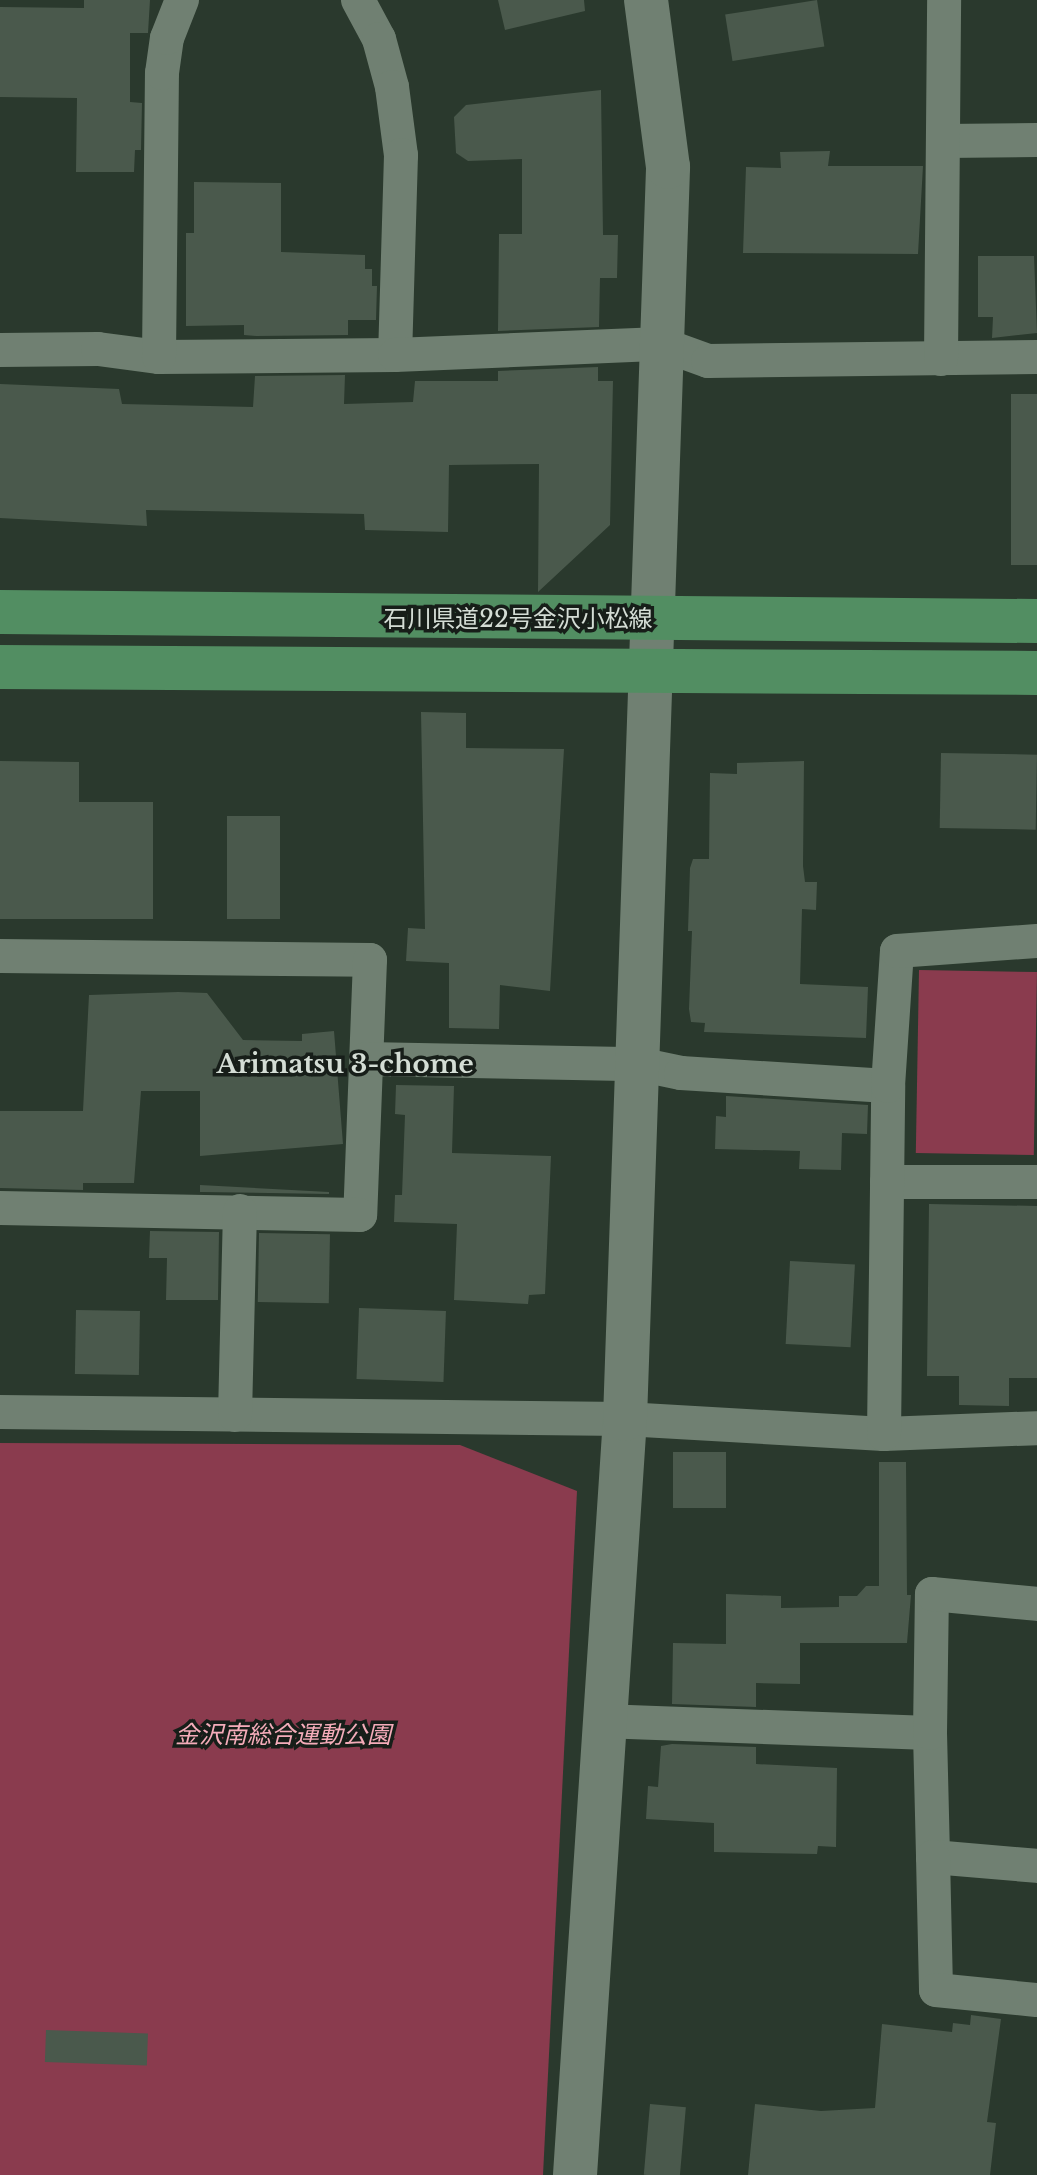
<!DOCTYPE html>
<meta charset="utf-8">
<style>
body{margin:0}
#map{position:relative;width:1037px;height:2175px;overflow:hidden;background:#2a392d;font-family:"Libre Baskerville","Noto Sans JP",serif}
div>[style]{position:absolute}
.green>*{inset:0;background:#8a3b4e;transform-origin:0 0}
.building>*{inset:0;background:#4a594c;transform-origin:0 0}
.minor>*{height:34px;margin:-17px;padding:0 17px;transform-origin:17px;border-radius:17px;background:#708072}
.tertiary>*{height:44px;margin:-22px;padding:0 22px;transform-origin:22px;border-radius:22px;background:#708072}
.primary>*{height:44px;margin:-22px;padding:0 22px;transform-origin:22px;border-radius:22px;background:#528e62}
span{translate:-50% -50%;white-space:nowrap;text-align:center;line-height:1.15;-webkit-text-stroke:7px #171e19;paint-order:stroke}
.street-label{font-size:24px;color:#d4ddd5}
.park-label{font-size:24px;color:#f5acba;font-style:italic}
.neighbourhood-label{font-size:26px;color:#d4ddd5;font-weight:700}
</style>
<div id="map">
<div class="green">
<div style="left:919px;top:970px;width:118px;height:183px;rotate:1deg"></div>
<div style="clip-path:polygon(0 1443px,460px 1445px,577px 1491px,543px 2175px,0 2175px)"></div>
</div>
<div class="building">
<div style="clip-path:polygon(84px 0,150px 0,148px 33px,130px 33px,130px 102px,142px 103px,141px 150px,135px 150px,134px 172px,76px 172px,77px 98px,0 97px,0 7px,84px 8px)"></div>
<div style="clip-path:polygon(498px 0,584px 0,585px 11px,505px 30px)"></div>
<div style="left:817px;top:0;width:47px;height:93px;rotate:81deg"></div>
<div style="clip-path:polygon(601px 90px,603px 235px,618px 235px,617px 278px,600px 278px,599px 327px,498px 331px,499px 234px,522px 234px,522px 159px,468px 161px,456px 153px,454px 117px,466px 105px)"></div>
<div style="clip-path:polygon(830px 151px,828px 166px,923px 166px,918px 254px,743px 253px,746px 167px,781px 168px,780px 152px)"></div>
<div style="clip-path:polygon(194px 182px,281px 183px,281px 252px,365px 255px,365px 269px,372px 269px,372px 286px,377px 286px,376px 320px,348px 320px,348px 335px,256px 336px,244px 335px,244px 325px,186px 326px,186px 233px,194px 233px)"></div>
<div style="clip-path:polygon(978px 256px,1034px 256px,1037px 333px,992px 338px,993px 317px,978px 317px)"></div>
<div style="clip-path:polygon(598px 367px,598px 381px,613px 381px,610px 525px,538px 592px,539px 464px,449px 465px,448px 532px,365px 530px,364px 514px,146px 510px,147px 526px,0 518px,0 384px,119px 389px,122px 404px,253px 407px,255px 376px,345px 375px,344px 404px,413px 402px,415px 381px,498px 381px,498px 371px)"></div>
<div style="left:1011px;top:394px;width:26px;height:171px"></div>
<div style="clip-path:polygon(421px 712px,466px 713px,466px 748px,564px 749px,550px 991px,500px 985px,499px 1029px,449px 1028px,449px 963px,406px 961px,408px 928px,425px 929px)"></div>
<div style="left:941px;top:753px;width:96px;height:75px;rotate:1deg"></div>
<div style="clip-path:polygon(0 761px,79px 762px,79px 802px,153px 802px,153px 919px,0 919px)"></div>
<div style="clip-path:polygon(804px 761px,803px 866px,805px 882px,817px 882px,816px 910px,802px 909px,800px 984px,868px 987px,866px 1038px,704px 1032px,705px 1023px,691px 1022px,689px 1009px,692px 931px,688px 931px,690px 868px,693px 859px,709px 859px,710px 773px,737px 774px,737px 763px)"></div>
<div style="left:227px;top:816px;width:53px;height:103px"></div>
<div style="clip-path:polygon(178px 992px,207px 993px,243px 1040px,302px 1041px,302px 1034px,334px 1031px,343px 1144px,200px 1156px,200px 1091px,141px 1091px,134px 1183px,83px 1183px,83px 1190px,0 1188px,0 1111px,83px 1111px,89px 995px)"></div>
<div style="clip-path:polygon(396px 1085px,454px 1086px,452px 1153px,551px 1156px,545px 1294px,529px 1295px,528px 1304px,454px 1300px,457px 1224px,394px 1222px,395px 1195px,402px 1195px,405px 1115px,395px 1114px)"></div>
<div style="clip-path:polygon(726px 1096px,868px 1105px,867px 1134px,842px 1133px,841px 1170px,799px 1169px,800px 1151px,715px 1149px,716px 1116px,726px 1117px)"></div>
<div style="clip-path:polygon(200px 1185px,329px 1192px,329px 1194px,200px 1192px)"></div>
<div style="clip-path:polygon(929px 1204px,1037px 1206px,1037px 1378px,1009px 1378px,1009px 1406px,959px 1405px,959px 1376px,927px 1376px)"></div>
<div style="clip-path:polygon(150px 1231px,219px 1232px,218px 1300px,166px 1300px,167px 1258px,149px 1258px)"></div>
<div style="left:259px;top:1233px;width:71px;height:69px;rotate:1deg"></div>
<div style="left:790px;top:1261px;width:65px;height:83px;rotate:3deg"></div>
<div style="left:359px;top:1308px;width:87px;height:71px;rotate:2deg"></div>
<div style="left:76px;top:1310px;width:64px;height:64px;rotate:1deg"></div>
<div style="left:673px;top:1452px;width:53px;height:56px"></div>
<div style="clip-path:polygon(879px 1462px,906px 1462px,907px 1595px,911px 1595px,907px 1643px,800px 1643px,800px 1684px,756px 1683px,756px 1707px,672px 1704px,673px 1643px,726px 1644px,726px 1594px,781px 1596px,781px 1608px,839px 1607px,839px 1596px,857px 1596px,866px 1586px,879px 1586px)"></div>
<div style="clip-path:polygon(672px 1744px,756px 1747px,756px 1764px,837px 1768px,836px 1847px,818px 1846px,817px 1854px,714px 1852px,714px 1823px,646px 1819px,648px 1786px,658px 1787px,661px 1746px)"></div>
<div style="clip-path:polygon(971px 2015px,1001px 2019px,987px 2122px,996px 2123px,990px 2175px,748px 2175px,755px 2104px,821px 2111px,875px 2108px,882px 2024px,952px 2032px,953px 2023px,970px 2025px)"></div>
<div style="left:46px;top:2030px;width:102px;height:32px;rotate:2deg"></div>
<div style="left:650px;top:2104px;width:36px;height:71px;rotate:5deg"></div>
</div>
<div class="minor">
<div style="left:358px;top:0;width:44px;rotate:61.7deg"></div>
<div style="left:379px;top:39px;width:50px;rotate:74.8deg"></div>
<div style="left:392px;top:87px;width:69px;rotate:82.5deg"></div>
<div style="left:401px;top:155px;width:200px;rotate:91.7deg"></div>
<div style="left:944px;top:141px;width:93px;rotate:-0.6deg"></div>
<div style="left:0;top:350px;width:98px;rotate:-0.6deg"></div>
<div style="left:98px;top:349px;width:62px;rotate:7.5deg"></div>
<div style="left:159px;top:357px;width:236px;rotate:-0.5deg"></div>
<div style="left:395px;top:355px;width:266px;rotate:-2.4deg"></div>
<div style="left:661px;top:344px;width:50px;rotate:19.9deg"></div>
<div style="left:708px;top:361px;width:329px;rotate:-0.7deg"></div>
<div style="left:159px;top:357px;width:284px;rotate:-89.4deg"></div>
<div style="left:162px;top:73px;width:35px;rotate:-82deg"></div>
<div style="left:167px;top:38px;width:41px;rotate:-68.5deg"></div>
<div style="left:941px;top:359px;width:359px;rotate:-89.5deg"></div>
<div style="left:0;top:956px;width:370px;rotate:0.6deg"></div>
<div style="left:370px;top:960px;width:255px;rotate:92.2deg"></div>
<div style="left:360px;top:1215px;width:360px;rotate:-178.9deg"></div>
<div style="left:366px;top:1059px;width:272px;rotate:1.1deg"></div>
<div style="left:638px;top:1064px;width:44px;rotate:11.8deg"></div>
<div style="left:681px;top:1073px;width:207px;rotate:3.6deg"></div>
<div style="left:887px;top:1182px;width:150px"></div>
<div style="left:0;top:1412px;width:625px;rotate:0.64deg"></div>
<div style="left:625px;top:1419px;width:259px;rotate:3.3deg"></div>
<div style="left:884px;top:1434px;width:153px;rotate:-2.2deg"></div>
<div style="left:235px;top:1415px;width:204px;rotate:-88.6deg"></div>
<div style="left:884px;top:1434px;width:348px;rotate:-89.3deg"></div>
<div style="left:888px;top:1086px;width:135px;rotate:-86.2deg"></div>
<div style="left:897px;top:951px;width:140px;rotate:-4.1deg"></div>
<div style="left:602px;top:1721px;width:328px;rotate:2.1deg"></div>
<div style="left:930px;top:1733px;width:124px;rotate:88.6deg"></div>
<div style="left:933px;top:1857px;width:104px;rotate:4.9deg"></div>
<div style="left:930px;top:1733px;width:139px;rotate:-89.2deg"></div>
<div style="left:932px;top:1594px;width:105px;rotate:5.4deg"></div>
<div style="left:933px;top:1857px;width:133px;rotate:88.7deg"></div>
<div style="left:936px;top:1990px;width:101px;rotate:5.7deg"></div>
</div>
<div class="tertiary">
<div style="left:575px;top:2175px;width:758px;rotate:-86.22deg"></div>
<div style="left:625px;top:1419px;width:1253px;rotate:-88.03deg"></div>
<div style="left:668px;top:167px;width:168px;rotate:-97.5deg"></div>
</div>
<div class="primary">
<div style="left:0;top:612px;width:1037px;rotate:0.5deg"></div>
<div style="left:0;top:667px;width:1037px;rotate:0.33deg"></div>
</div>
<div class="street-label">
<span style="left:518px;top:619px">石川県道22号金沢小松線</span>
</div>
<div class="park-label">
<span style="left:283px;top:1735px">金沢南総合運動公園</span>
</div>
<div class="neighbourhood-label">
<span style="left:345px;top:1065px">Arimatsu 3-chome</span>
</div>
</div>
